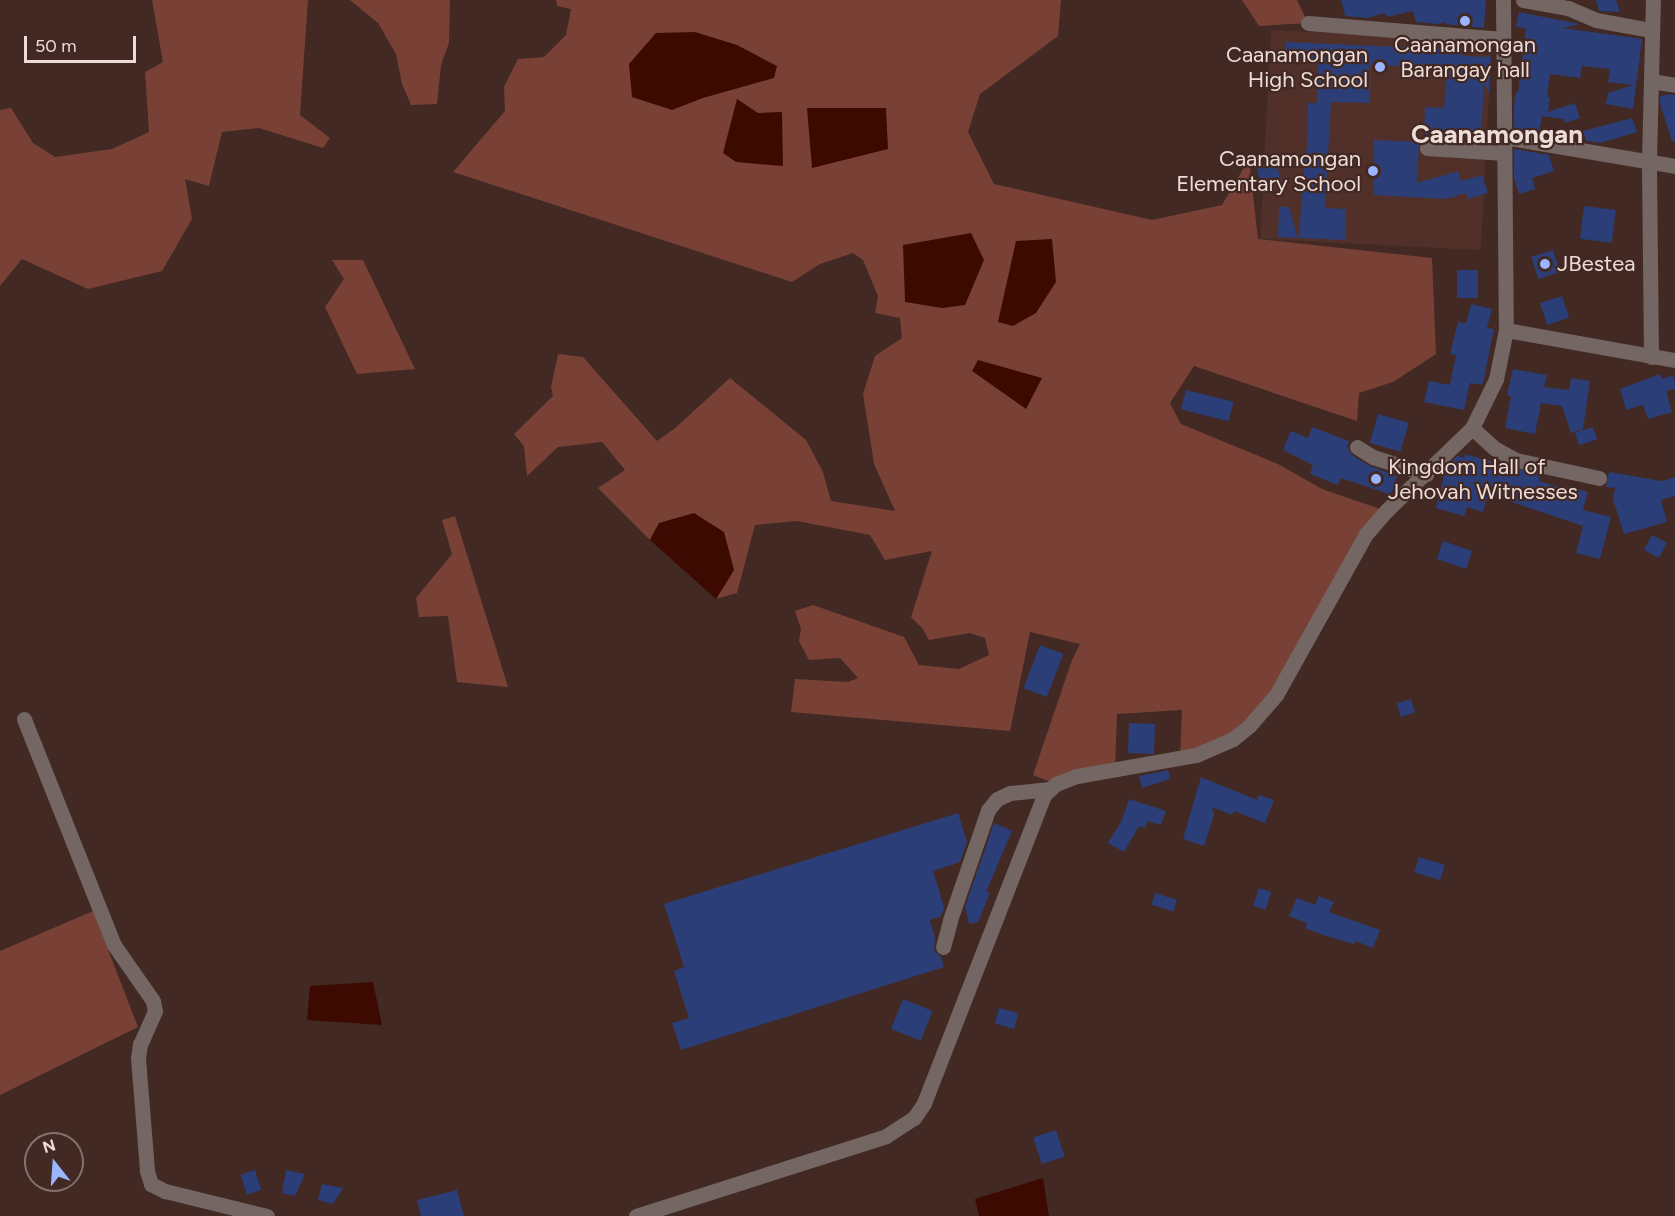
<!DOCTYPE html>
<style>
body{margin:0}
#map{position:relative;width:1675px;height:1216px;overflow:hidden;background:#422923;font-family:Figtree,sans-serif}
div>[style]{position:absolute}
.built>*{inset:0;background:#503029;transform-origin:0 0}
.green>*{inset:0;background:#794135}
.water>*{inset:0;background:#3d0a02}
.building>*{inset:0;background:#2c3e78;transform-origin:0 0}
.minor>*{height:15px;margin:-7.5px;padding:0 7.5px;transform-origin:7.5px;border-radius:7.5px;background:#736663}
.dots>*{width:16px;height:16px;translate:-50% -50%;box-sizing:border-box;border:3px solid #422923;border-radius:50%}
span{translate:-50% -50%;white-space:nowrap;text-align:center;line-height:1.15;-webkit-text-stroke:4.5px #422923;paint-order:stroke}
.poi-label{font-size:22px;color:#eddcd8}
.right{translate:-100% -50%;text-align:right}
.left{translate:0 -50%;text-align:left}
.quarter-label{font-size:26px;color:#eddcd8;font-weight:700}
.north{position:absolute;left:24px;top:1132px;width:60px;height:60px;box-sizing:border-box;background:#422923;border:2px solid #86716b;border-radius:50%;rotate:343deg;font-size:16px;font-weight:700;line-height:24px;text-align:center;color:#eddcd8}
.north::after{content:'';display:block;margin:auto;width:21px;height:27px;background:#9ab5fd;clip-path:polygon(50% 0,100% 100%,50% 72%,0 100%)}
.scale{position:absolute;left:24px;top:36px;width:112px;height:27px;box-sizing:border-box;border:3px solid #eddcd8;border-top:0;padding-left:8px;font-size:18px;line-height:21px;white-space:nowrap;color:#eddcd8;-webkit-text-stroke:4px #422923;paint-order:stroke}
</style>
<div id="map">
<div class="built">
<div style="left:1271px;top:30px;width:221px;height:209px;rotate:3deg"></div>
</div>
<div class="green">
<div style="clip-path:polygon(152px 0,308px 0,300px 115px,330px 138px,323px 148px,259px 128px,222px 132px,209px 186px,185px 179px,192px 219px,162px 271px,88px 289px,22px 259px,0 286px,0 110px,11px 108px,33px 143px,55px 157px,112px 149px,149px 132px,145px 72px,163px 62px)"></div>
<div style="clip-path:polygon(350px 0,450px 0,449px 43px,441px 65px,437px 104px,411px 105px,402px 84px,396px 54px,378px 23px)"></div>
<div style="clip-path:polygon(556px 0,1061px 0,1058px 36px,980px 94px,968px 132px,994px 184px,1152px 220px,1222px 205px,1249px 159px,1258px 239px,1432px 258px,1436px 354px,1393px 382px,1359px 393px,1357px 421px,1194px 366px,1170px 403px,1181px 424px,1278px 464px,1322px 489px,1386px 511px,1308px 637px,1242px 732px,1180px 759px,1182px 710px,1117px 714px,1115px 768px,1056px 784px,1033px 775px,1072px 660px,1080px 644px,1030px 632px,1010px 731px,791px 712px,795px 679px,848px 682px,858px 678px,840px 658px,809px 660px,799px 641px,801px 629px,795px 611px,813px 605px,904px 637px,919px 665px,959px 669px,989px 655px,985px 638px,970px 633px,929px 640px,922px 628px,911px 617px,932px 551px,885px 560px,870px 535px,797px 521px,755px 525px,737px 593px,716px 599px,734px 570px,659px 523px,650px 540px,598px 488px,625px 470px,602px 442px,558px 447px,527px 476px,524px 446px,514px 434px,553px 396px,551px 387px,558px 354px,583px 357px,657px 441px,674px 429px,730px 378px,806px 440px,823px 472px,831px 501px,895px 511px,874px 464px,863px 394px,875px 356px,902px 338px,900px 318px,875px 313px,878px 296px,863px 260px,853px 253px,820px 264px,792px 282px,453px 172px,505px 111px,504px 87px,518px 59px,544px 57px,566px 35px,571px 9px,557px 6px)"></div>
<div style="clip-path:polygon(1242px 0,1297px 0,1308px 23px,1259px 26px)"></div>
<div style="clip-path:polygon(332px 260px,363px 260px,415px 369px,357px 374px,325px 307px,344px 279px)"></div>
<div style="clip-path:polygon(455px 516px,508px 687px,457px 682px,448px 616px,419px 617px,416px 598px,452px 554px,442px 520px)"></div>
<div style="clip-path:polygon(93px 911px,138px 1027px,0 1095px,0 951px)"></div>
</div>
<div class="water">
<div style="clip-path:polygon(695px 32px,737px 45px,777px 66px,774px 78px,703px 98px,672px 110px,632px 97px,629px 64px,656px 33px)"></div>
<div style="clip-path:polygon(737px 99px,758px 113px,782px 112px,783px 166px,736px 162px,723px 153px)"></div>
<div style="clip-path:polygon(807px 108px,886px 108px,888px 149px,812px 168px)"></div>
<div style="clip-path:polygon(971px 233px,984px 260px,965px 305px,942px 308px,905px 302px,903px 245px)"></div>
<div style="clip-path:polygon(1052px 239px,1056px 282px,1036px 313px,1013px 326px,998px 322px,1016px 241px)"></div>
<div style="clip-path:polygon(978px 360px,1042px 378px,1026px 409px,972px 371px)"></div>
<div style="clip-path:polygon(694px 513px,724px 532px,734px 570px,716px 599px,650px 540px,659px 523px)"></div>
<div style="clip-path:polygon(373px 982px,382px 1025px,307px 1020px,310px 986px)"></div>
<div style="clip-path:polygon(1043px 1178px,1049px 1216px,979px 1216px,975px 1199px)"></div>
</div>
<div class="building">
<div style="clip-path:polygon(1341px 0,1486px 0,1484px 28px,1445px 24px,1446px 22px,1438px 24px,1416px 22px,1413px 11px,1387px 17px,1385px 13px,1368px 18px,1345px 16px)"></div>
<div style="clip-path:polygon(1596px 0,1616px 0,1620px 12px,1599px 11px)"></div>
<div style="clip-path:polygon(1519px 12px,1580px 24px,1563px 28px,1642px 39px,1633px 109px,1606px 104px,1608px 93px,1633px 85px,1608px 82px,1610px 69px,1582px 66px,1580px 78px,1550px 74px,1547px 97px,1550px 97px,1548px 112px,1575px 103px,1580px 118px,1565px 123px,1564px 119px,1542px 116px,1539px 133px,1514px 129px,1514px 105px,1516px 92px,1518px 93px,1526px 28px,1516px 27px)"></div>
<div style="clip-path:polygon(1286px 42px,1444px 49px,1444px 44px,1464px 46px,1463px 56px,1491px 57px,1489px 94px,1484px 83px,1481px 137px,1424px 135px,1425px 107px,1444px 108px,1447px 68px,1370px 65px,1370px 103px,1331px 102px,1325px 208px,1346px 209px,1345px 240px,1299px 238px,1305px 150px,1307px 150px,1308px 103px,1317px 103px,1318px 62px,1315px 62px,1315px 59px,1285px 57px)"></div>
<div style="clip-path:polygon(1669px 94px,1675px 95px,1675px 141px,1672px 142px,1660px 103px,1660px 97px)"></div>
<div style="clip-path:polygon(1632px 118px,1637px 132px,1600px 143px,1586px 141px,1583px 131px)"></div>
<div style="clip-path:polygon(1374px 140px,1419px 142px,1417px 183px,1458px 171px,1461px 181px,1482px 175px,1488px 193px,1468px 199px,1466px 193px,1446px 199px,1374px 195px)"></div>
<div style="clip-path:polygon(1514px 149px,1549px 155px,1554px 171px,1532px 178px,1535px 189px,1519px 194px,1514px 178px)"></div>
<div style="left:1275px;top:161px;width:19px;height:20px;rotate:72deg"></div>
<div style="left:1584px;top:206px;width:32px;height:33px;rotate:7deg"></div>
<div style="clip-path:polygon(1279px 207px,1289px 207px,1298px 238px,1278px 237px)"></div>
<div style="left:1553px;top:250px;width:23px;height:23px;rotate:72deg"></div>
<div style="left:1457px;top:270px;width:21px;height:28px"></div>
<div style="left:1562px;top:296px;width:23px;height:23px;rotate:72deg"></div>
<div style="clip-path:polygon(1471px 304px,1492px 309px,1487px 328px,1494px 329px,1483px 383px,1482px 385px,1470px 383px,1464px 410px,1424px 402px,1429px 381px,1450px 385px,1456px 355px,1450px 354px,1458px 322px,1466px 323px)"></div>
<div style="clip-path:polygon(1513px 369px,1547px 375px,1544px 387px,1569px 390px,1571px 378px,1590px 381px,1583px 429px,1571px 433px,1562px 406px,1541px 403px,1535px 434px,1505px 428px,1511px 397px,1507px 396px)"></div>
<div style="clip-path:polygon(1660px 374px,1662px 379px,1673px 375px,1675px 383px,1675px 389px,1666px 391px,1672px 412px,1648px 419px,1643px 405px,1626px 410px,1620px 389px)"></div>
<div style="left:1186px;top:390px;width:49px;height:20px;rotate:14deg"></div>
<div style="left:1378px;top:414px;width:32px;height:30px;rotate:16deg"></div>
<div style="clip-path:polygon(1312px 427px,1349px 441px,1347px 447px,1352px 455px,1370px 466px,1397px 476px,1392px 492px,1389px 494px,1341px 478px,1338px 485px,1310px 474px,1313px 465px,1283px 450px,1291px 431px,1308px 438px)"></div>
<div style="left:1593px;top:427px;width:13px;height:19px;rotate:72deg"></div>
<div style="clip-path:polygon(1465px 454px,1539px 475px,1539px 481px,1566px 489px,1567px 486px,1588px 492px,1583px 510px,1611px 517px,1600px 559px,1576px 553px,1583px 526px,1488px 494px,1483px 512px,1467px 507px,1464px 516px,1436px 508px,1446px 467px,1457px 456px,1464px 458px)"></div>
<div style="clip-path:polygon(1609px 472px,1662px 481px,1675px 477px,1675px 496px,1661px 500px,1667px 522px,1624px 534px,1613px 499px,1615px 488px,1606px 487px)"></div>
<div style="left:1652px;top:535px;width:17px;height:17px;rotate:28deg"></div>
<div style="left:1443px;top:541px;width:31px;height:19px;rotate:19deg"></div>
<div style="left:1040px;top:645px;width:25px;height:46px;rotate:21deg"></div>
<div style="left:1411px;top:699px;width:14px;height:15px;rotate:73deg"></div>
<div style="left:1129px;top:723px;width:26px;height:30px;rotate:2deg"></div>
<div style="clip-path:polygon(1168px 770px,1170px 779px,1142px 788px,1139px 776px)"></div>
<div style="clip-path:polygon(1201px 777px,1257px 800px,1259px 795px,1274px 800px,1265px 823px,1234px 811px,1232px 815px,1212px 807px,1214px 815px,1204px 846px,1183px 839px)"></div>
<div style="clip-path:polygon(1129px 799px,1166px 811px,1161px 825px,1148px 821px,1145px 828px,1139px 826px,1124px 852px,1108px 843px,1122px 820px)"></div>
<div style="clip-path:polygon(958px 813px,967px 842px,960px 862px,933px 871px,944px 907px,941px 916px,930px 920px,935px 938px,934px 950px,941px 957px,944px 967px,681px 1050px,672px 1023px,689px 1018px,674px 971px,684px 967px,664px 904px)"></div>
<div style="clip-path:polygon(994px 823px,1012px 831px,986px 892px,990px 893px,978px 922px,969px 924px,965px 907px)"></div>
<div style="left:1419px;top:857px;width:27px;height:16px;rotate:17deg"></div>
<div style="left:1259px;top:888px;width:13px;height:19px;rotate:18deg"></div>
<div style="left:1155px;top:893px;width:23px;height:12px;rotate:18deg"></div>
<div style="clip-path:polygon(1319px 896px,1334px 902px,1329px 912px,1380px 930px,1373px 948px,1356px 941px,1354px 944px,1320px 934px,1305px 928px,1307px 923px,1289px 916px,1297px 898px,1315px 905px)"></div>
<div style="left:903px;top:999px;width:32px;height:32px;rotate:22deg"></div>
<div style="left:999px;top:1008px;width:20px;height:16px;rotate:15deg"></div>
<div style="left:1056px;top:1130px;width:28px;height:24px;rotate:72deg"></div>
<div style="left:255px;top:1170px;width:21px;height:15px;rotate:73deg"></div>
<div style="clip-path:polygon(286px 1170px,305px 1174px,295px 1196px,282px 1193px)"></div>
<div style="clip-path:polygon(322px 1184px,343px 1188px,333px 1204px,318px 1200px)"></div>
<div style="clip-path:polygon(457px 1190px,464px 1216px,421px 1216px,417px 1200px)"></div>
</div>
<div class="minor">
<div style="left:1503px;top:0;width:330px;rotate:89.5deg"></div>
<div style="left:1506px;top:330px;width:172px;rotate:10.1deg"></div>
<div style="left:1523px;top:0;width:46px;rotate:10.1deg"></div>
<div style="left:1568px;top:8px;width:30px;rotate:23deg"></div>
<div style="left:1596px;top:20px;width:56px;rotate:10.3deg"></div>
<div style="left:1308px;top:23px;width:196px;rotate:4.7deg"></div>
<div style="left:1651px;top:81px;width:24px;rotate:9deg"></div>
<div style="left:1504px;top:137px;width:173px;rotate:9.6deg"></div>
<div style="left:1427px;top:148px;width:77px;rotate:3.7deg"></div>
<div style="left:1651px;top:357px;width:196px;rotate:-90.6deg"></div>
<div style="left:1649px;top:161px;width:161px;rotate:-88.6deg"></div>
<div style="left:1472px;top:428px;width:30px;rotate:42deg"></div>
<div style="left:1494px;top:448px;width:25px;rotate:29deg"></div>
<div style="left:1516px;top:460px;width:85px;rotate:12.2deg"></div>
<div style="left:1357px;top:447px;width:19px;rotate:32deg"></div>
<div style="left:1373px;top:457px;width:56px;rotate:17.8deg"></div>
<div style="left:24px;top:719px;width:243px;rotate:68.3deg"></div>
<div style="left:114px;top:945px;width:68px;rotate:55.1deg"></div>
<div style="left:153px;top:1001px;width:10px;rotate:79deg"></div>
<div style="left:155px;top:1011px;width:36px;rotate:114deg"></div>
<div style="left:140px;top:1044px;width:14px;rotate:98deg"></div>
<div style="left:138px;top:1058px;width:113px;rotate:85.4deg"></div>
<div style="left:147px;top:1171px;width:14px;rotate:73deg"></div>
<div style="left:151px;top:1184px;width:16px;rotate:27deg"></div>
<div style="left:165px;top:1191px;width:105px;rotate:13.8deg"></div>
<div style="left:943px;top:947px;width:28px;rotate:-75deg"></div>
<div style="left:950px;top:920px;width:116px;rotate:-70.9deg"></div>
<div style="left:988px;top:810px;width:14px;rotate:-51deg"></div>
<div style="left:997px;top:799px;width:14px;rotate:-25deg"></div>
<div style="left:1010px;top:793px;width:40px;rotate:-5.7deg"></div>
<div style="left:636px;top:1216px;width:262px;rotate:-17.7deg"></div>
<div style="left:886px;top:1136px;width:33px;rotate:-33deg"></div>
<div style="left:914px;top:1118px;width:18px;rotate:-56deg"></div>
<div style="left:924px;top:1103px;width:331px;rotate:-68.7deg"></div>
<div style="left:1044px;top:795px;width:16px;rotate:-43deg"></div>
<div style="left:1056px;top:784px;width:22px;rotate:-21deg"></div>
<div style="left:1077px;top:776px;width:121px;rotate:-10deg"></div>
<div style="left:1196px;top:755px;width:40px;rotate:-23.4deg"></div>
<div style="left:1233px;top:739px;width:21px;rotate:-39deg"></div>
<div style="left:1249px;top:726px;width:41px;rotate:-48.9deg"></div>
<div style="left:1276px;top:695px;width:184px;rotate:-60.8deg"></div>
<div style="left:1366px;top:534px;width:30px;rotate:-49deg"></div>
<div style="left:1386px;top:511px;width:120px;rotate:-44deg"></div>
<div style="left:1472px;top:428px;width:55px;rotate:-63.9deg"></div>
<div style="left:1496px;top:379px;width:50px;rotate:-78.5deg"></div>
</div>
<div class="dots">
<div style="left:1465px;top:21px;background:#9ab5fd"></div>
<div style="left:1380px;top:67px;background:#9ab5fd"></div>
<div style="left:1373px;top:171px;background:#9ab5fd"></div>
<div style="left:1545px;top:264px;background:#9ab5fd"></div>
<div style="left:1376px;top:479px;background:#9ab5fd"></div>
</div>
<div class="poi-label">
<span style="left:1465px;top:57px">Caanamongan<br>Barangay hall</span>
<span class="right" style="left:1368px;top:67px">Caanamongan<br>High School</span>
<span class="right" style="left:1361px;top:171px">Caanamongan<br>Elementary School</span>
<span class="left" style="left:1557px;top:264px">JBestea</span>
<span class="left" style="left:1388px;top:479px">Kingdom Hall of<br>Jehovah Witnesses</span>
</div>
<div class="quarter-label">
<span style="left:1497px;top:135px">Caanamongan</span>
</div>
<div class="north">N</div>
<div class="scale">50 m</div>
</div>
